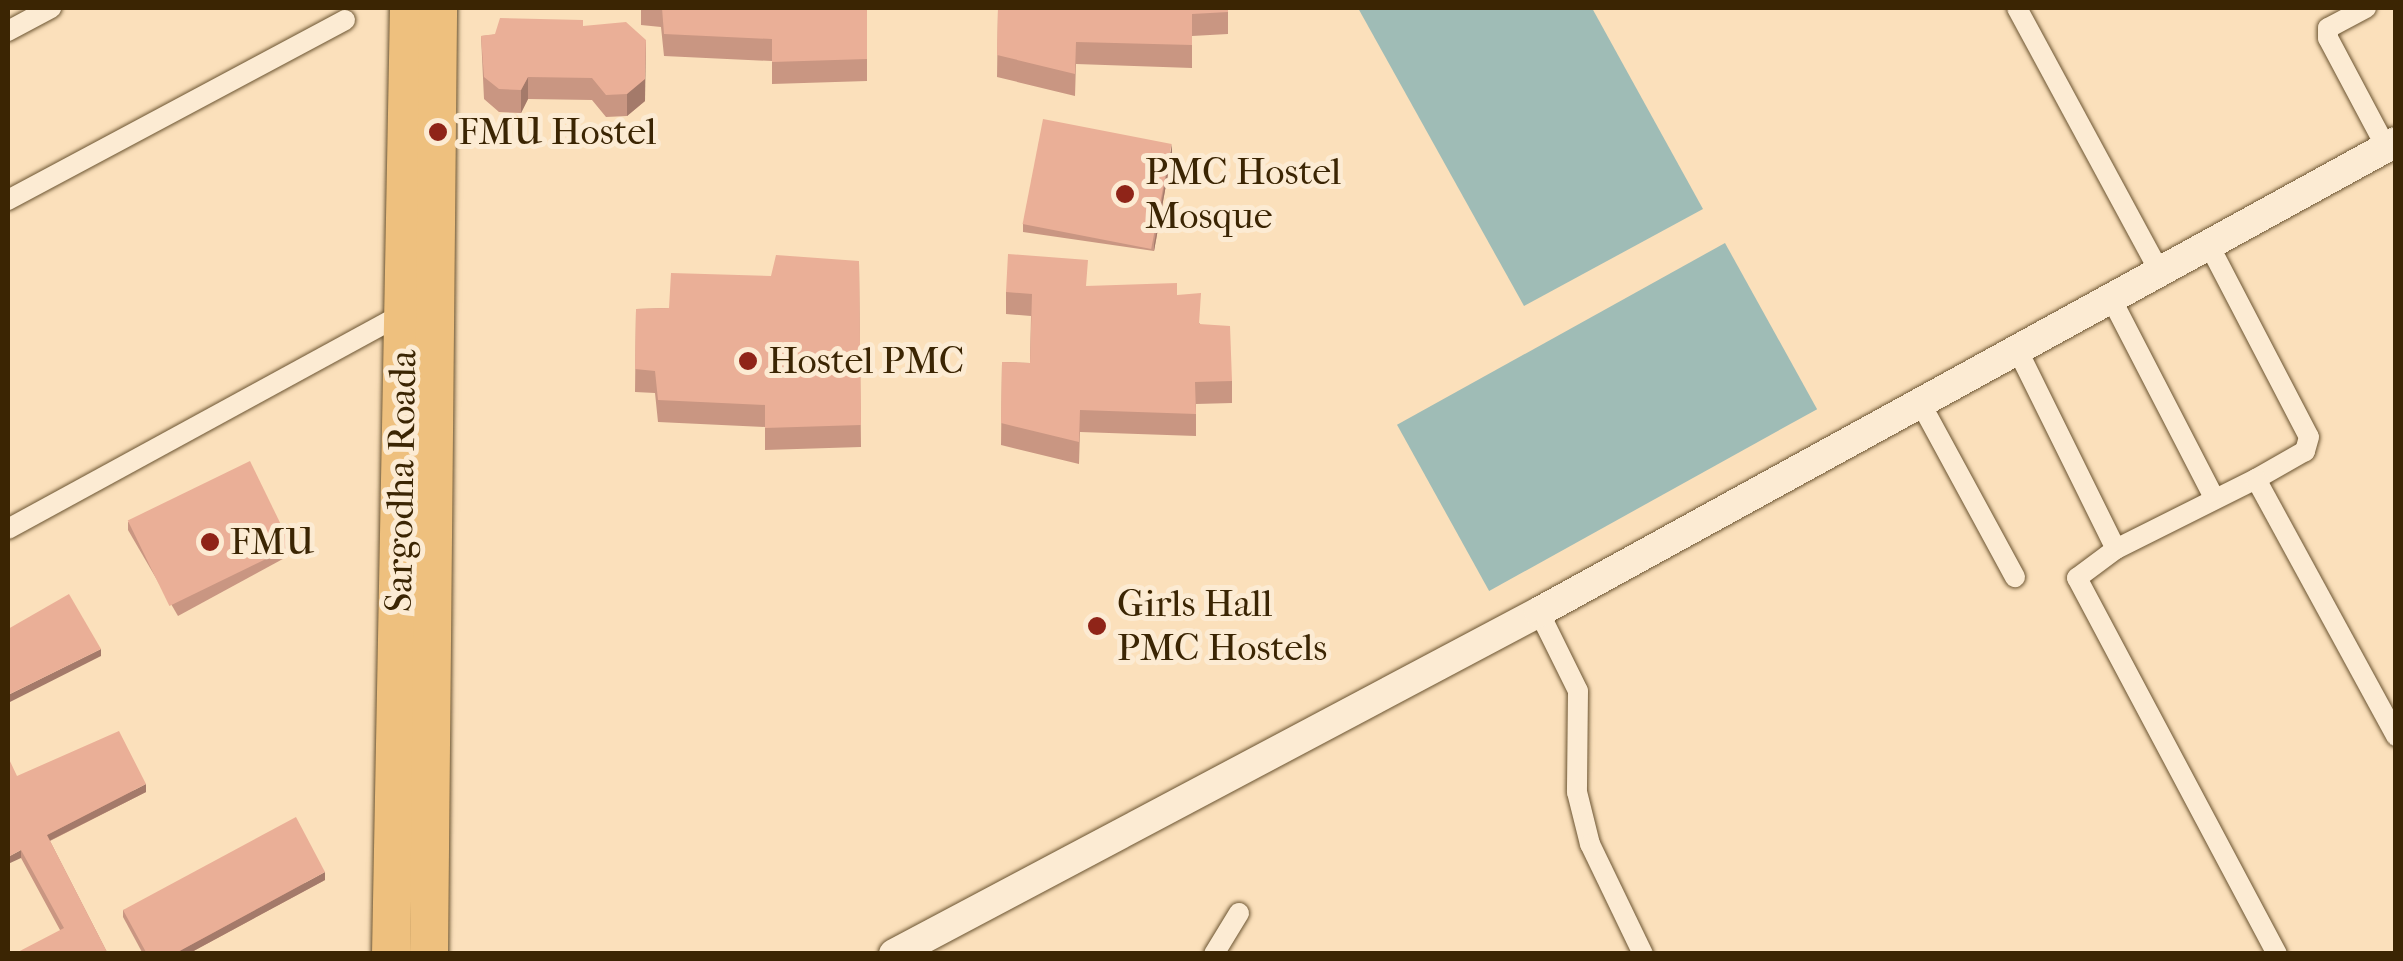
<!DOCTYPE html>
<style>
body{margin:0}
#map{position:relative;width:2403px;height:961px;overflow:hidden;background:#fbe0bb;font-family:"IM FELL French Canon",serif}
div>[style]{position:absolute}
.water>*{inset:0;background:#9fbcb6;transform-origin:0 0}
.roads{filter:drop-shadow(0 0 2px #6b5431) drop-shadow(0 0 2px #6b5431)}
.street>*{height:20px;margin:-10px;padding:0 10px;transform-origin:10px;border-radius:10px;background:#fcebd3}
.secondary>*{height:30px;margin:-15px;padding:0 15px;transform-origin:15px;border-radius:15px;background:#fcebd3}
.highway>*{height:38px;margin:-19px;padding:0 19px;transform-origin:19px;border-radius:19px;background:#eec07e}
.wall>*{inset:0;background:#c99682}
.shaded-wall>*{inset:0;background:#a47a6a;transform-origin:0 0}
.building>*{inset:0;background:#eaaf97;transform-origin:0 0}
.dots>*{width:28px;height:28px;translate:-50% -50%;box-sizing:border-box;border:5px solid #fcebd3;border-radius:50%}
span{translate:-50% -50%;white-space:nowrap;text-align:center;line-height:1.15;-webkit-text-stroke:10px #fcebd3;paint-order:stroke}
.poi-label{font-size:38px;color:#3b2503}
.left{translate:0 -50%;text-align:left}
.street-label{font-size:38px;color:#3b2503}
.frame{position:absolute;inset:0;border:10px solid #3b2503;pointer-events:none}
</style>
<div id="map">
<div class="water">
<div style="clip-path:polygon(1358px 8px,1592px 8px,1703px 209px,1524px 306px)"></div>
<div style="left:1725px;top:243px;width:190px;height:375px;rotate:61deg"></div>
</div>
<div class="roads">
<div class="street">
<div style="left:2017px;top:8px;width:301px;rotate:61.6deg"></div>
<div style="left:2366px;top:8px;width:43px;rotate:152.2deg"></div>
<div style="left:2328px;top:28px;width:10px;rotate:90deg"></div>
<div style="left:2328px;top:38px;width:123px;rotate:62deg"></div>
<div style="left:8px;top:31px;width:49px;rotate:-28.1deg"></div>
<div style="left:8px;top:200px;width:382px;rotate:-28.1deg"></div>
<div style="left:2209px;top:245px;width:216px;rotate:62.5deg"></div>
<div style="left:2309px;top:437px;width:15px;rotate:106deg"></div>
<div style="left:2305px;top:451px;width:56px;rotate:150.3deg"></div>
<div style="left:2112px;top:300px;width:223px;rotate:62.7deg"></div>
<div style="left:2018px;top:351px;width:221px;rotate:63.7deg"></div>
<div style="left:1921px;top:404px;width:197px;rotate:61.5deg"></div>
<div style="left:8px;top:529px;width:451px;rotate:-28.6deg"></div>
<div style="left:1539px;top:612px;width:88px;rotate:63.7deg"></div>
<div style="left:1578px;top:691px;width:101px;rotate:90.6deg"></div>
<div style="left:1577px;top:792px;width:54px;rotate:76deg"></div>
<div style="left:1590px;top:844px;width:122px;rotate:64.3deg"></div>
<div style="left:1214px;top:954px;width:48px;rotate:-58.6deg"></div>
<div style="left:2277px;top:954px;width:426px;rotate:-118deg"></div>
<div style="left:2077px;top:578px;width:49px;rotate:-36.6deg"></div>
<div style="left:2116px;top:549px;width:157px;rotate:-26.6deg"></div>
<div style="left:2256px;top:479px;width:293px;rotate:61.4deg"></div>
</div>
<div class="secondary">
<div style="left:894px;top:954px;width:730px;rotate:-27.93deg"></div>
<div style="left:1539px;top:612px;width:977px;rotate:-28.74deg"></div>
</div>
<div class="highway">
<div style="left:391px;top:954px;width:946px;rotate:-88.91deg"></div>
<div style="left:429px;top:954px;width:946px;rotate:-89.45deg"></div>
</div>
</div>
<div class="wall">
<div style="clip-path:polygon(641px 8px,867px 8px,867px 81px,772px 84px,772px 61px,664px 56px,661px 27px,641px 25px)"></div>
<div style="clip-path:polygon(998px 8px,1228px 8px,1228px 34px,1192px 36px,1192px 68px,1076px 64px,1075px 96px,997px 77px)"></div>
<div style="clip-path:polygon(583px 26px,645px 101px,627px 116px,606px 117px,592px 100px,528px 99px,521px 113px,499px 112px,484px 99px,481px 36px)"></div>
<div style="clip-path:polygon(1172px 152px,1154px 251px,1023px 232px,1023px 224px)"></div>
<div style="clip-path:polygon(859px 261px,861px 447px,765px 450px,765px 427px,658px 422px,655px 393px,635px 392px,636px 309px,669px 308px,771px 276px)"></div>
<div style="clip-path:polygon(1087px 286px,1177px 295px,1200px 324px,1232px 381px,1232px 403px,1196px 404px,1196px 436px,1080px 432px,1079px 464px,1001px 445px,1002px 362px,1030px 363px,1031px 316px,1006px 314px,1006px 292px)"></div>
<div style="clip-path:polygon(128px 522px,292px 554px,178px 616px,128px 530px)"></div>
<div style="clip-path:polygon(17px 776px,146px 792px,50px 841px,108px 954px,60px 930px,21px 858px)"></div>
<div style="clip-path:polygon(325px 880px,188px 954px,143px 954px,123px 917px,123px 910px)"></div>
</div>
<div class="shaded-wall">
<div style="clip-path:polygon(646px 40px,645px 101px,627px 116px,627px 94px)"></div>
<div style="clip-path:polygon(528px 77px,528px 99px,521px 113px,521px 90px)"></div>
<div style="clip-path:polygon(1172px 144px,1172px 152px,1154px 251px,1154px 244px)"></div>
<div style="left:292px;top:546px;width:8px;height:130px;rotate:90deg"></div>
<div style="clip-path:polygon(101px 649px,101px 656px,8px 703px,8px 695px)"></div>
<div style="clip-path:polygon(146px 784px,146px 792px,47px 842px,47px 835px)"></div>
<div style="clip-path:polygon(21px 850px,21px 858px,8px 864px,8px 857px)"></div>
<div style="clip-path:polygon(325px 872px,325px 880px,188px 954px,174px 954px)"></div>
</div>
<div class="building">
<div style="clip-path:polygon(662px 8px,867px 8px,867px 59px,772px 62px,772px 39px,664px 34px)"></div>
<div style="clip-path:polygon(998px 8px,1228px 8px,1228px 12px,1192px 14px,1192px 45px,1076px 42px,1075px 74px,997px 55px)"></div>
<div style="clip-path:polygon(500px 18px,583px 20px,583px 26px,626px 22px,646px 40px,645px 79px,627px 94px,606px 95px,592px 78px,528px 77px,521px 90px,499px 89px,484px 77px,481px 36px,495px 34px)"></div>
<div style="left:1043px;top:119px;width:131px;height:107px;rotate:11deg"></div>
<div style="clip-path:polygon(1008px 254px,1088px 260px,1086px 286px,1177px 283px,1177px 295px,1201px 293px,1199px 324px,1230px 326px,1232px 381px,1195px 382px,1196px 414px,1080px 410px,1079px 442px,1001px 423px,1002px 362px,1030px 363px,1032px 294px,1006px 292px)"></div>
<div style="clip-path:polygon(776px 255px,859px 261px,861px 425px,765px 428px,765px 405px,658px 400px,655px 371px,635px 369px,636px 309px,669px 308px,671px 273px,771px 276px)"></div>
<div style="left:250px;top:461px;width:95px;height:136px;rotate:64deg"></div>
<div style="clip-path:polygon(69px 594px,101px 649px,8px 695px,8px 629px)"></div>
<div style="clip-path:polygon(119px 731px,146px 784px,47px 835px,108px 954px,14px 954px,64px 928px,21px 850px,8px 857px,8px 757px,17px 776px)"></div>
<div style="clip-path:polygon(296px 817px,325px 872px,174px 954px,147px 954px,123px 910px)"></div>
</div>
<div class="dots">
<div style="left:438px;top:132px;background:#8f2418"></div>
<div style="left:1125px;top:194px;background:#8f2418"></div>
<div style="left:748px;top:361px;background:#8f2418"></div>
<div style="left:210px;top:542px;background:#8f2418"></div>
<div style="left:1097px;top:626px;background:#8f2418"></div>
</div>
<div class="poi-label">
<span class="left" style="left:458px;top:132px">FMU Hostel</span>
<span class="left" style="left:1145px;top:194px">PMC Hostel<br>Mosque</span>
<span class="left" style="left:768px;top:361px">Hostel PMC</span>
<span class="left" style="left:230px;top:542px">FMU</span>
<span class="left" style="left:1117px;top:626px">Girls Hall<br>PMC Hostels</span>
</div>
<div class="street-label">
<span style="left:401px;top:481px;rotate:-89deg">Sargodha Roada</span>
</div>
<div class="frame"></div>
</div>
